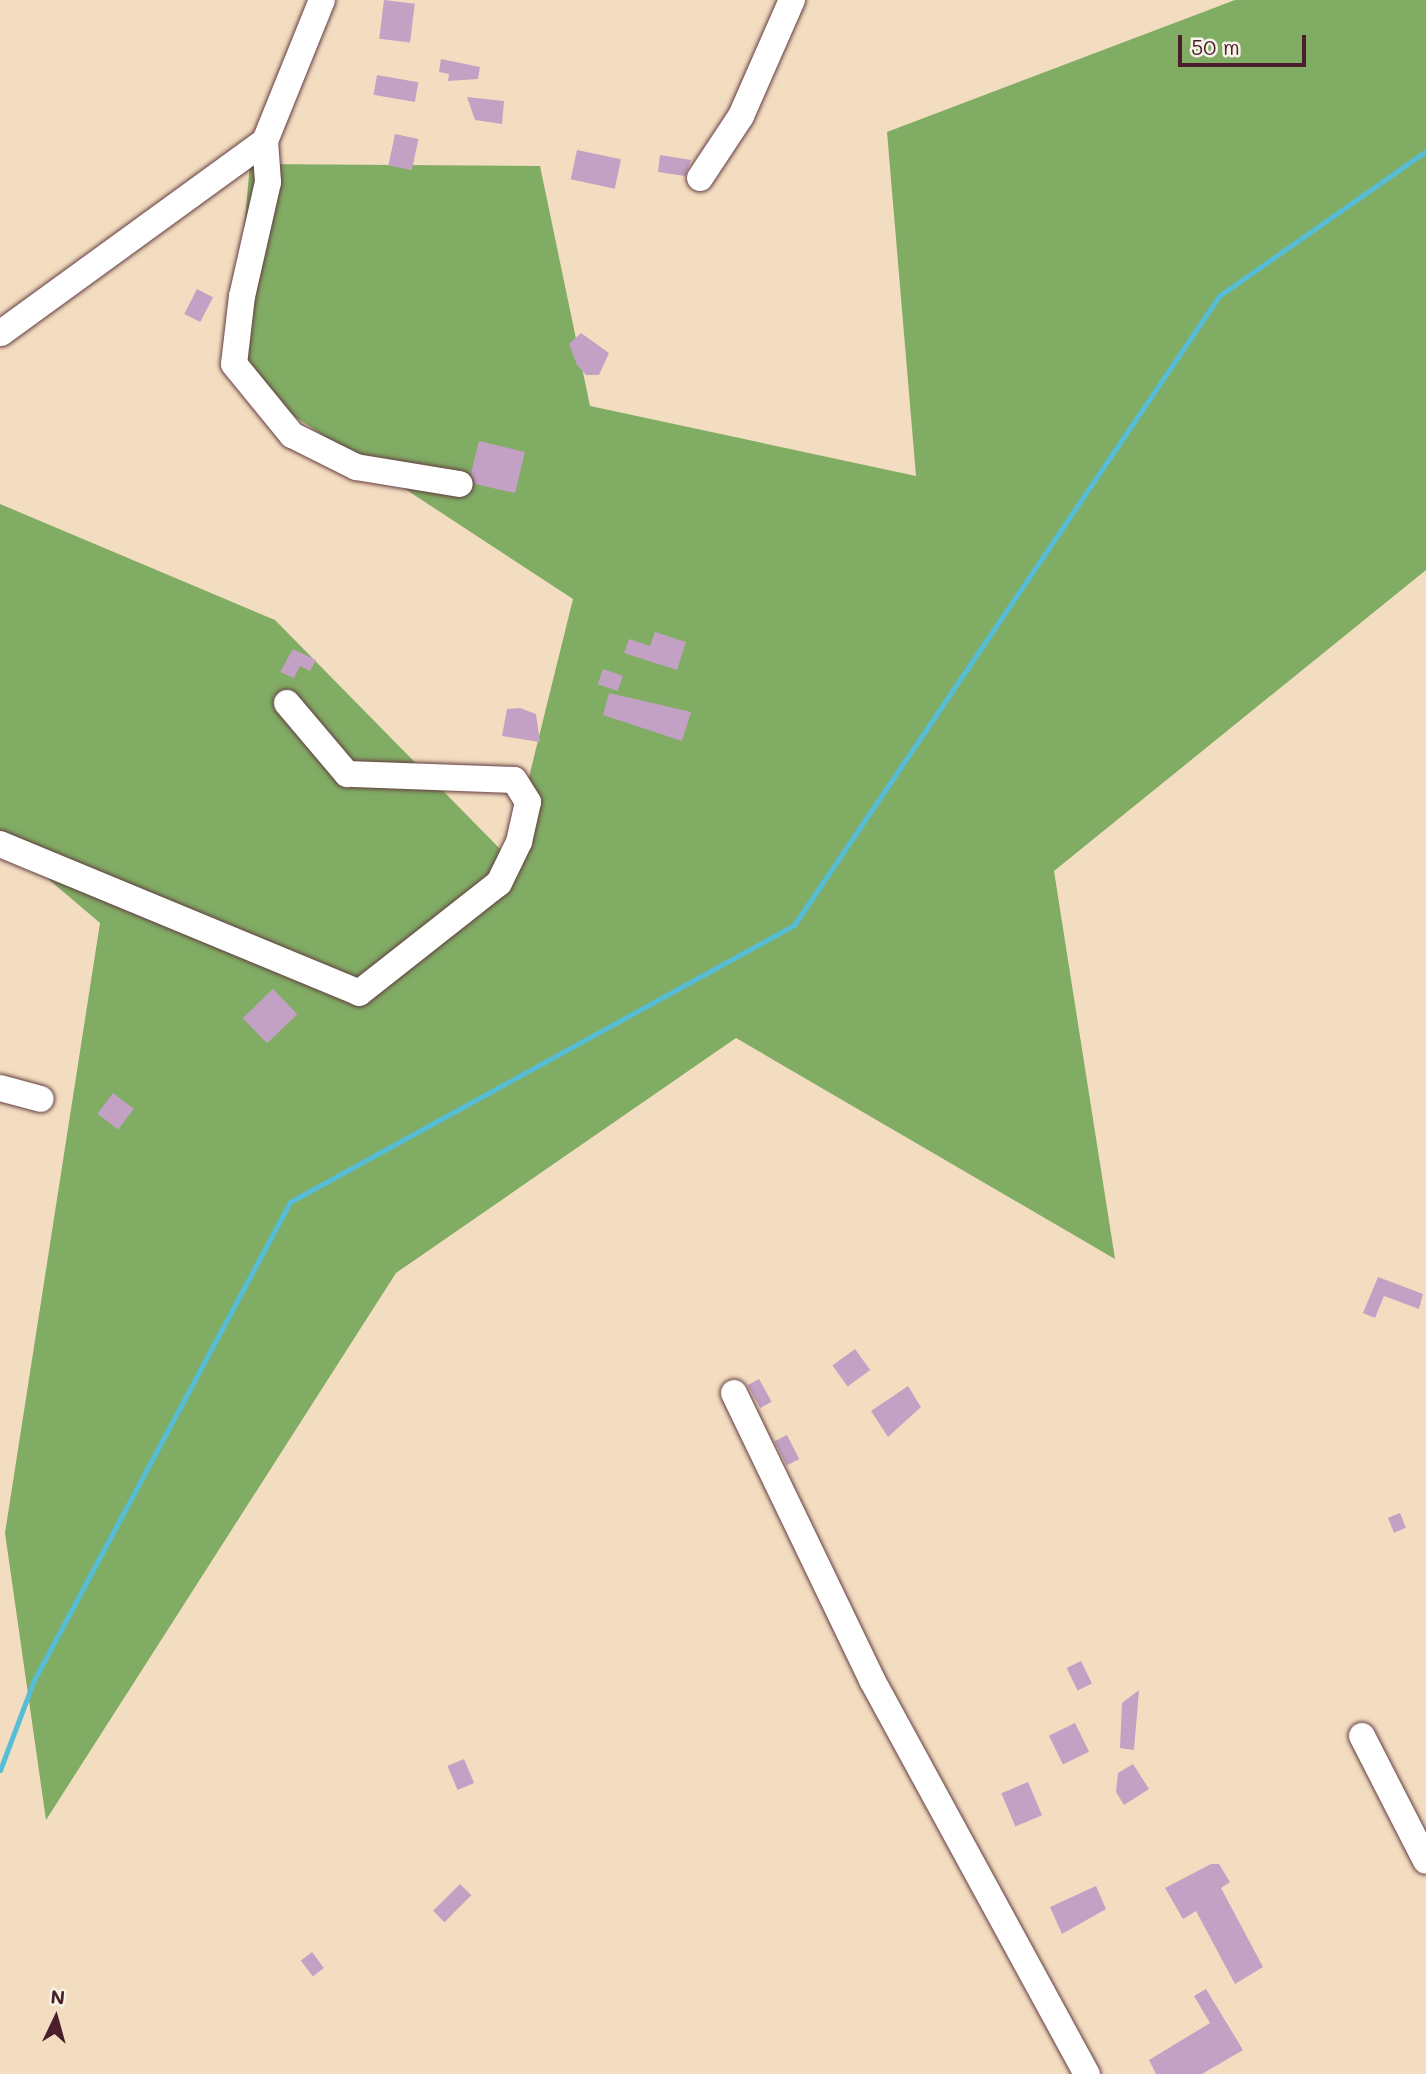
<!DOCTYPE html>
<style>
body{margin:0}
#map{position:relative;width:1426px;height:2074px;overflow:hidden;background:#f3ddc0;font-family:Mali,sans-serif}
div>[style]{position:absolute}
.forest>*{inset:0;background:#81ac64}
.stream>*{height:5px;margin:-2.5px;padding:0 2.5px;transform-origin:2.5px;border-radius:2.5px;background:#57bcd5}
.building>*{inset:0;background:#c3a1c5;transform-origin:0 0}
.roads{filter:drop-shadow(0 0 2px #633c41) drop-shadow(0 0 2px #633c41)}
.minor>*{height:26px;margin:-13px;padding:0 13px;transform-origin:13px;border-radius:13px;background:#fff}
span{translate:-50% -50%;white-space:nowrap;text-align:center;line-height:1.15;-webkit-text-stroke:5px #f7f3e8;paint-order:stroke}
.north{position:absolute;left:21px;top:1983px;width:70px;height:70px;-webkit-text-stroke:5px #f7f3e8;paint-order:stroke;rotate:5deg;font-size:19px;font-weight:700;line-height:28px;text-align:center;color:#4a1f2b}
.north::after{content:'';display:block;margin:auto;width:24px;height:32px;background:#4a1f2b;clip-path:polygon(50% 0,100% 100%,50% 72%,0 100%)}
.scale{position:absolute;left:1178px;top:35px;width:128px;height:32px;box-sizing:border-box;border:4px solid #4a1f2b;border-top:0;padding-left:9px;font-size:21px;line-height:24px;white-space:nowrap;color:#4a1f2b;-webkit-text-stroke:5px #f7f3e8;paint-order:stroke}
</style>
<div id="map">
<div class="forest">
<div style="clip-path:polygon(1235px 0,1426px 0,1426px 570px,1054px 871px,1115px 1259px,736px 1038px,396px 1273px,46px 1820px,5px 1533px,100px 923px,0 838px,0 504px,275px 620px,509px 858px,573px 599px,231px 375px,250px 164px,540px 166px,590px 406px,916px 476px,887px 132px)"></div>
</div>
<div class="stream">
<div style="left:0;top:1770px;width:96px;rotate:-69.3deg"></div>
<div style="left:34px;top:1680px;width:542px;rotate:-61.83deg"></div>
<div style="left:290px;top:1202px;width:575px;rotate:-28.79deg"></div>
<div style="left:794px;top:925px;width:759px;rotate:-55.95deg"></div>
<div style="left:1219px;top:296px;width:253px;rotate:-35deg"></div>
</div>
<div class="building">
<div style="left:384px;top:0;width:31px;height:39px;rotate:7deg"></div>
<div style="clip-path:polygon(441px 59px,480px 67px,478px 79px,448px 81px,449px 74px,439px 72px)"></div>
<div style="left:377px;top:75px;width:42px;height:20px;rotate:10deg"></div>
<div style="clip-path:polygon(467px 97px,504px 101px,502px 124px,475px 120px)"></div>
<div style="left:395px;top:134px;width:24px;height:32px;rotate:12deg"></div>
<div style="left:577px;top:150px;width:45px;height:30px;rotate:12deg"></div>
<div style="clip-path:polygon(660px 155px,691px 160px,685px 176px,658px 172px)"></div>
<div style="left:197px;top:289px;width:18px;height:28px;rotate:27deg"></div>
<div style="clip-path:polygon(581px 333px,609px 353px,599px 375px,586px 375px,577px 365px,569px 344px)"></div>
<div style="clip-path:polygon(479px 441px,525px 452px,515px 493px,475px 484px,471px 473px)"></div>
<div style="clip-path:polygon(655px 632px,686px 642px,677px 670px,624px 653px,629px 639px,650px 646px)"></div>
<div style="clip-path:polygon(293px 649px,316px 660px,310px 671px,300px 666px,294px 678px,280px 672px)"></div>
<div style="left:603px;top:669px;width:21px;height:16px;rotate:19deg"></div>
<div style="clip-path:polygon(609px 693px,691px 712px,682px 741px,603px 715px)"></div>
<div style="clip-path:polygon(520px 708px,536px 714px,540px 742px,502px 736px,507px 709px)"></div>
<div style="left:273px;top:989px;width:35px;height:42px;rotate:46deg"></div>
<div style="left:113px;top:1093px;width:26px;height:26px;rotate:37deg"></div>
<div style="clip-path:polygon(1378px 1277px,1423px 1294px,1419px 1309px,1384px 1296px,1375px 1318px,1363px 1313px)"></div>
<div style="left:855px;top:1349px;width:26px;height:28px;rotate:54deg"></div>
<div style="left:759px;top:1379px;width:26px;height:13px;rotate:61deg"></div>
<div style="clip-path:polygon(908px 1386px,921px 1407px,888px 1437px,871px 1411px)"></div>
<div style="left:787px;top:1435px;width:27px;height:14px;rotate:63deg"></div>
<div style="left:1400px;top:1513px;width:16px;height:13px;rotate:68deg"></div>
<div style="left:1081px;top:1661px;width:25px;height:16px;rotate:64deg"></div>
<div style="clip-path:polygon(1139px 1690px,1134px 1750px,1120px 1748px,1122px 1703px)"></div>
<div style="left:1075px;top:1723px;width:32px;height:29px;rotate:64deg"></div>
<div style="left:464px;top:1759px;width:26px;height:18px;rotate:67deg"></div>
<div style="clip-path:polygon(1133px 1764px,1149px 1789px,1124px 1805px,1116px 1792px,1118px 1773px)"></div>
<div style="left:1028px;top:1782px;width:36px;height:29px;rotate:67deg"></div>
<div style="clip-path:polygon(1211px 1864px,1219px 1864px,1230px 1882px,1221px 1888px,1263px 1967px,1235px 1984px,1196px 1911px,1183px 1919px,1165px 1888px)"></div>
<div style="left:460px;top:1884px;width:16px;height:38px;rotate:45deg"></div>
<div style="clip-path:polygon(1096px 1886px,1106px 1909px,1062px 1934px,1050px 1907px)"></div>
<div style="left:312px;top:1952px;width:20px;height:14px;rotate:53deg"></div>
<div style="clip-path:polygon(1206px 1989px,1243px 2050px,1202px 2074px,1156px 2074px,1149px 2060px,1210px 2023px,1194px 1996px)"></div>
</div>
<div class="roads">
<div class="minor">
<div style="left:265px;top:141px;width:41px;rotate:85.8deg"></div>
<div style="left:268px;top:182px;width:117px;rotate:102.8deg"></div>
<div style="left:242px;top:296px;width:68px;rotate:96.7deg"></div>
<div style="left:234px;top:364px;width:92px;rotate:50.8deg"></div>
<div style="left:292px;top:435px;width:72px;rotate:26.6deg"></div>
<div style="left:356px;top:467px;width:105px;rotate:9.3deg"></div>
<div style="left:700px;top:178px;width:74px;rotate:-56.5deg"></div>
<div style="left:741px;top:116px;width:127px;rotate:-66.3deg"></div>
<div style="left:1px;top:333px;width:326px;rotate:-36deg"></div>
<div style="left:265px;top:141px;width:152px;rotate:-68deg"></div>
<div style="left:0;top:844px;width:389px;rotate:22.5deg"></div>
<div style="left:359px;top:993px;width:178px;rotate:-38.2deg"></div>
<div style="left:499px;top:883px;width:46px;rotate:-64deg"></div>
<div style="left:519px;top:842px;width:41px;rotate:-77.3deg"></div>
<div style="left:528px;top:802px;width:26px;rotate:-122deg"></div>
<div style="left:514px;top:780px;width:167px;rotate:-177.9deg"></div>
<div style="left:347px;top:774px;width:93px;rotate:-130.2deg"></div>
<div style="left:0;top:1088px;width:42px;rotate:15deg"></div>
<div style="left:734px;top:1393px;width:318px;rotate:64.3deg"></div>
<div style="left:872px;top:1680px;width:449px;rotate:61.4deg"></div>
<div style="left:1362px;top:1736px;width:140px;rotate:62.9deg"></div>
</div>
</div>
<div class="north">N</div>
<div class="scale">50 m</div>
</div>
